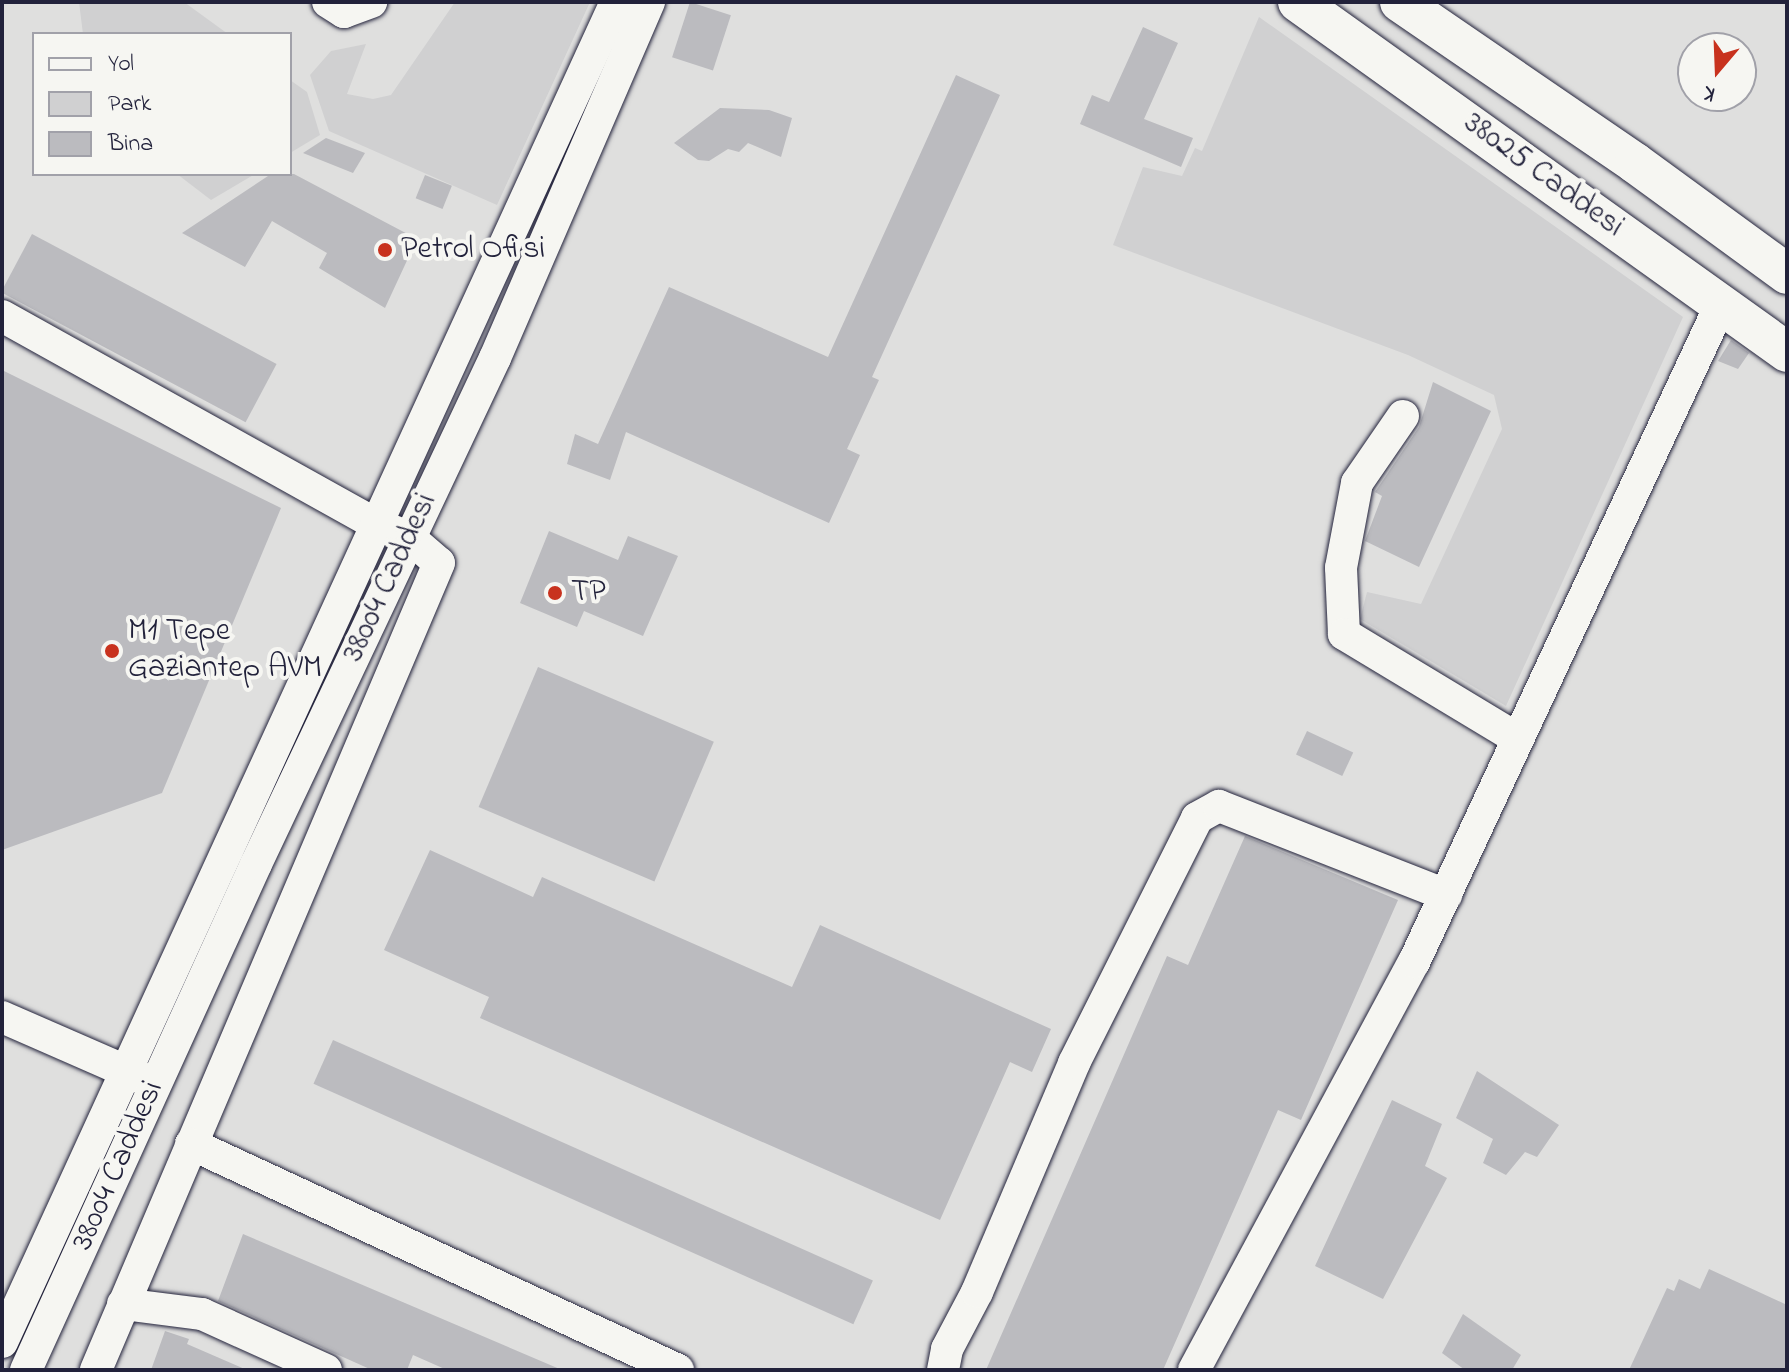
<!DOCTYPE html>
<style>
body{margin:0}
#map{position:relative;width:1789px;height:1372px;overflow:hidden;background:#eeeeeb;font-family:"Indie Flower",sans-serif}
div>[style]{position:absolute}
.built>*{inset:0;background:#dfdfde}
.green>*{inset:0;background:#d0d0d1}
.building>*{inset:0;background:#bbbbbf;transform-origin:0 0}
.roads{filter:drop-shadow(0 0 2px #22223b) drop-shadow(0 0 2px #22223b)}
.minor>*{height:32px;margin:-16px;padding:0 16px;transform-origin:16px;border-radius:16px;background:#f6f6f2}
.major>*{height:40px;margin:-20px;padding:0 20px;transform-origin:20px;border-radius:20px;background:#f6f6f2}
.dots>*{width:22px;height:22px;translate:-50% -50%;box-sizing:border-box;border:4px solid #f6f6f2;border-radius:50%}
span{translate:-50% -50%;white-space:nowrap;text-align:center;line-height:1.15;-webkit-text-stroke:8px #f6f6f2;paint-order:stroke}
.street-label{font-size:32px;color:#22223b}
.poi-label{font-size:32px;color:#22223b}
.left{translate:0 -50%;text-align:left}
.frame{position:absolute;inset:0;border:4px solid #22223b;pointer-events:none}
.legend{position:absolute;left:32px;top:32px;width:260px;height:144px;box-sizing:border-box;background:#f6f6f2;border:2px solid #a1a1a9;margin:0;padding:10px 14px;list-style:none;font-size:24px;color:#22223b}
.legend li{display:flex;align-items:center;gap:16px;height:40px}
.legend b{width:40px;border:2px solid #a1a1a9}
.north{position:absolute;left:1677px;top:32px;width:80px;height:80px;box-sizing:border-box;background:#f6f6f2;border:2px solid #a1a1a9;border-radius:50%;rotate:199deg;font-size:22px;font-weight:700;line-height:32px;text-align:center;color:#22223b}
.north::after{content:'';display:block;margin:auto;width:28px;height:36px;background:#c8321e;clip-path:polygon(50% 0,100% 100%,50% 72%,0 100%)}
</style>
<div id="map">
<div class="built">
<div style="clip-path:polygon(evenodd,2px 2px,1787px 2px,1787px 1370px,2px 1370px,2px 2px,34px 34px,290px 34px,290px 174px,34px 174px,34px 34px,2px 2px,1693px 48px,1741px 48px,1741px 96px,1693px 96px,1693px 48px)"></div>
</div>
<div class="green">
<div style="clip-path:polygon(79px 2px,184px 2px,228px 34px,83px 34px)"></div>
<div style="clip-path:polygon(455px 2px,590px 2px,497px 205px,329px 131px,310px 75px,331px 51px,366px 44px,347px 94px,373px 99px,391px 95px)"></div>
<div style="clip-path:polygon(1259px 17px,1683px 317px,1506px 706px,1360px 619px,1367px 592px,1421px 604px,1502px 429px,1494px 395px,1408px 355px,1113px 245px,1143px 167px,1182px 176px,1195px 148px,1202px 151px)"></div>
<div style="clip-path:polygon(290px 80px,307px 92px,320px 135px,290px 153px)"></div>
<div style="clip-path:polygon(177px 174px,255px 174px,211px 200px)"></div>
</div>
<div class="building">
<div style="left:690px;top:2px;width:43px;height:58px;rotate:18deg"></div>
<div style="clip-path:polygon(1143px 27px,1178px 43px,1144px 119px,1193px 138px,1181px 167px,1080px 124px,1092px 95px,1109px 102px)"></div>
<div style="clip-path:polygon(956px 75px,1000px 95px,872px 377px,879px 380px,847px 449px,860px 455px,829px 523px,626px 432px,610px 480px,567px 464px,575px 434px,598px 444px,669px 287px,828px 357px)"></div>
<div style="clip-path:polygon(720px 108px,769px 110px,792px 118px,781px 157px,748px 143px,739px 152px,728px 149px,709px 161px,698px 160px,674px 143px)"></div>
<div style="clip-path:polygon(326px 138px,365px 153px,353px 173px,303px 153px)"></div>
<div style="clip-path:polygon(271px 174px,294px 174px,417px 239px,385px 308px,319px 268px,327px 253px,272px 221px,245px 267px,182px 233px)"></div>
<div style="left:425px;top:175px;width:29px;height:25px;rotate:22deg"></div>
<div style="left:32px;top:234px;width:277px;height:66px;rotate:28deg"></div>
<div style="clip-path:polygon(1731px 340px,1749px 353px,1738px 369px,1718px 361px)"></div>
<div style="clip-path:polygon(2px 370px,281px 508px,162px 793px,2px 850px)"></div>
<div style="clip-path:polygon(1433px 382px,1491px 411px,1419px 567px,1365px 541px,1382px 496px,1375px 492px,1419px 427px)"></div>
<div style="clip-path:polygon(549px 531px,618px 560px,628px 536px,678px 556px,643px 636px,584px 611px,577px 627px,520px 603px)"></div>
<div style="left:538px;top:667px;width:191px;height:152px;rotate:23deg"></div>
<div style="left:1307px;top:731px;width:51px;height:26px;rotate:25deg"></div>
<div style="clip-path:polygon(1245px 836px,1398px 900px,1301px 1120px,1278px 1110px,1163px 1370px,986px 1370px,1167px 956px,1188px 965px)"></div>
<div style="clip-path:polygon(430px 850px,533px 897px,542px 877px,792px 987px,820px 925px,1051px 1029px,1032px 1072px,1010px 1062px,940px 1220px,480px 1018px,489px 997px,384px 950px)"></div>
<div style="left:333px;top:1040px;width:591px;height:48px;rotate:24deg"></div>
<div style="clip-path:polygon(1477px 1071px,1559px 1125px,1537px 1157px,1525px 1152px,1506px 1175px,1483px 1163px,1493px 1139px,1456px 1118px)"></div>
<div style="clip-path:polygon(1392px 1100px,1442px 1124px,1425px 1166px,1447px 1178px,1383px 1299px,1315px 1266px)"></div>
<div style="clip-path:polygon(243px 1234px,562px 1370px,447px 1370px,413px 1355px,407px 1370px,372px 1370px,218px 1301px)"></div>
<div style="clip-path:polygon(1709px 1269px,1787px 1305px,1787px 1370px,1629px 1370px,1667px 1288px,1674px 1291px,1679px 1279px,1700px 1289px)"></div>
<div style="clip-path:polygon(1463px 1314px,1521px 1355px,1512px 1370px,1465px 1370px,1442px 1353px)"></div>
<div style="clip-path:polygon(165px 1331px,189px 1339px,187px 1344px,247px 1370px,151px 1370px)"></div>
</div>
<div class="roads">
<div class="minor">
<div style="left:328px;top:2px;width:19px;rotate:32deg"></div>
<div style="left:344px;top:12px;width:29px;rotate:-20deg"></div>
<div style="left:2px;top:316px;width:428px;rotate:29.1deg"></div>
<div style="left:376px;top:524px;width:37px;rotate:22deg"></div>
<div style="left:410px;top:538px;width:38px;rotate:41deg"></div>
<div style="left:439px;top:563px;width:877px;rotate:113.03deg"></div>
<div style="left:1403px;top:416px;width:81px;rotate:124.5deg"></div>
<div style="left:1357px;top:483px;width:86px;rotate:100.7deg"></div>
<div style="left:1341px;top:568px;width:66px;rotate:87.4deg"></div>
<div style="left:1344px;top:634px;width:203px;rotate:31.1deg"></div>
<div style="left:2px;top:1017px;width:157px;rotate:23.6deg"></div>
<div style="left:191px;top:1144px;width:537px;rotate:24.89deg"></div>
<div style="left:123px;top:1304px;width:80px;rotate:7.2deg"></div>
<div style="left:202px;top:1314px;width:136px;rotate:24.3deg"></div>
<div style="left:2px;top:1342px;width:1474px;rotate:-65.38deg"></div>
<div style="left:26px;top:1370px;width:556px;rotate:-65.56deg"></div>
<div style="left:256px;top:864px;width:560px;rotate:-64.72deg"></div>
<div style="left:495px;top:358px;width:388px;rotate:-66.6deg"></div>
<div style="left:943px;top:1370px;width:21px;rotate:-79deg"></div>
<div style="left:947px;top:1349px;width:64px;rotate:-62.2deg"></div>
<div style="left:977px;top:1292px;width:249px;rotate:-67deg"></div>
<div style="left:1074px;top:1063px;width:274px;rotate:-63.3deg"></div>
<div style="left:1197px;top:818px;width:25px;rotate:-29deg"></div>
<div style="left:1219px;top:806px;width:244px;rotate:21.4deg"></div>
<div style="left:1194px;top:1370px;width:464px;rotate:-61.7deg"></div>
<div style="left:1414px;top:962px;width:726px;rotate:-64.99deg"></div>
</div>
<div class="major">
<div style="left:1298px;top:2px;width:601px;rotate:35.59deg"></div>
<div style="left:1400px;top:2px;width:285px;rotate:34.4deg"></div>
<div style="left:1635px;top:163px;width:188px;rotate:36.1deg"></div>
</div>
</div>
<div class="dots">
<div style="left:385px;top:250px;background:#c8321e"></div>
<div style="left:555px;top:593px;background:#c8321e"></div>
<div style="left:112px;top:651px;background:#c8321e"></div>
</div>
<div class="street-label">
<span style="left:1543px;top:176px;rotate:36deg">38025 Caddesi</span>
<span style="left:391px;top:578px;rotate:-65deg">38004 Caddesi</span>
<span style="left:119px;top:1166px;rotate:-66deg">38004 Caddesi</span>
</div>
<div class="poi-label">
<span class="left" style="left:401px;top:250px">Petrol Ofisi</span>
<span class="left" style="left:571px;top:593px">TP</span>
<span class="left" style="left:128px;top:651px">M1 Tepe<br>Gaziantep AVM</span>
</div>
<div class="frame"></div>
<ul class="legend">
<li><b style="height:10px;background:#f6f6f2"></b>Yol</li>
<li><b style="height:22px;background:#d0d0d1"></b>Park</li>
<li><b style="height:22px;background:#bbbbbf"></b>Bina</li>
</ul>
<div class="north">K</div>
</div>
